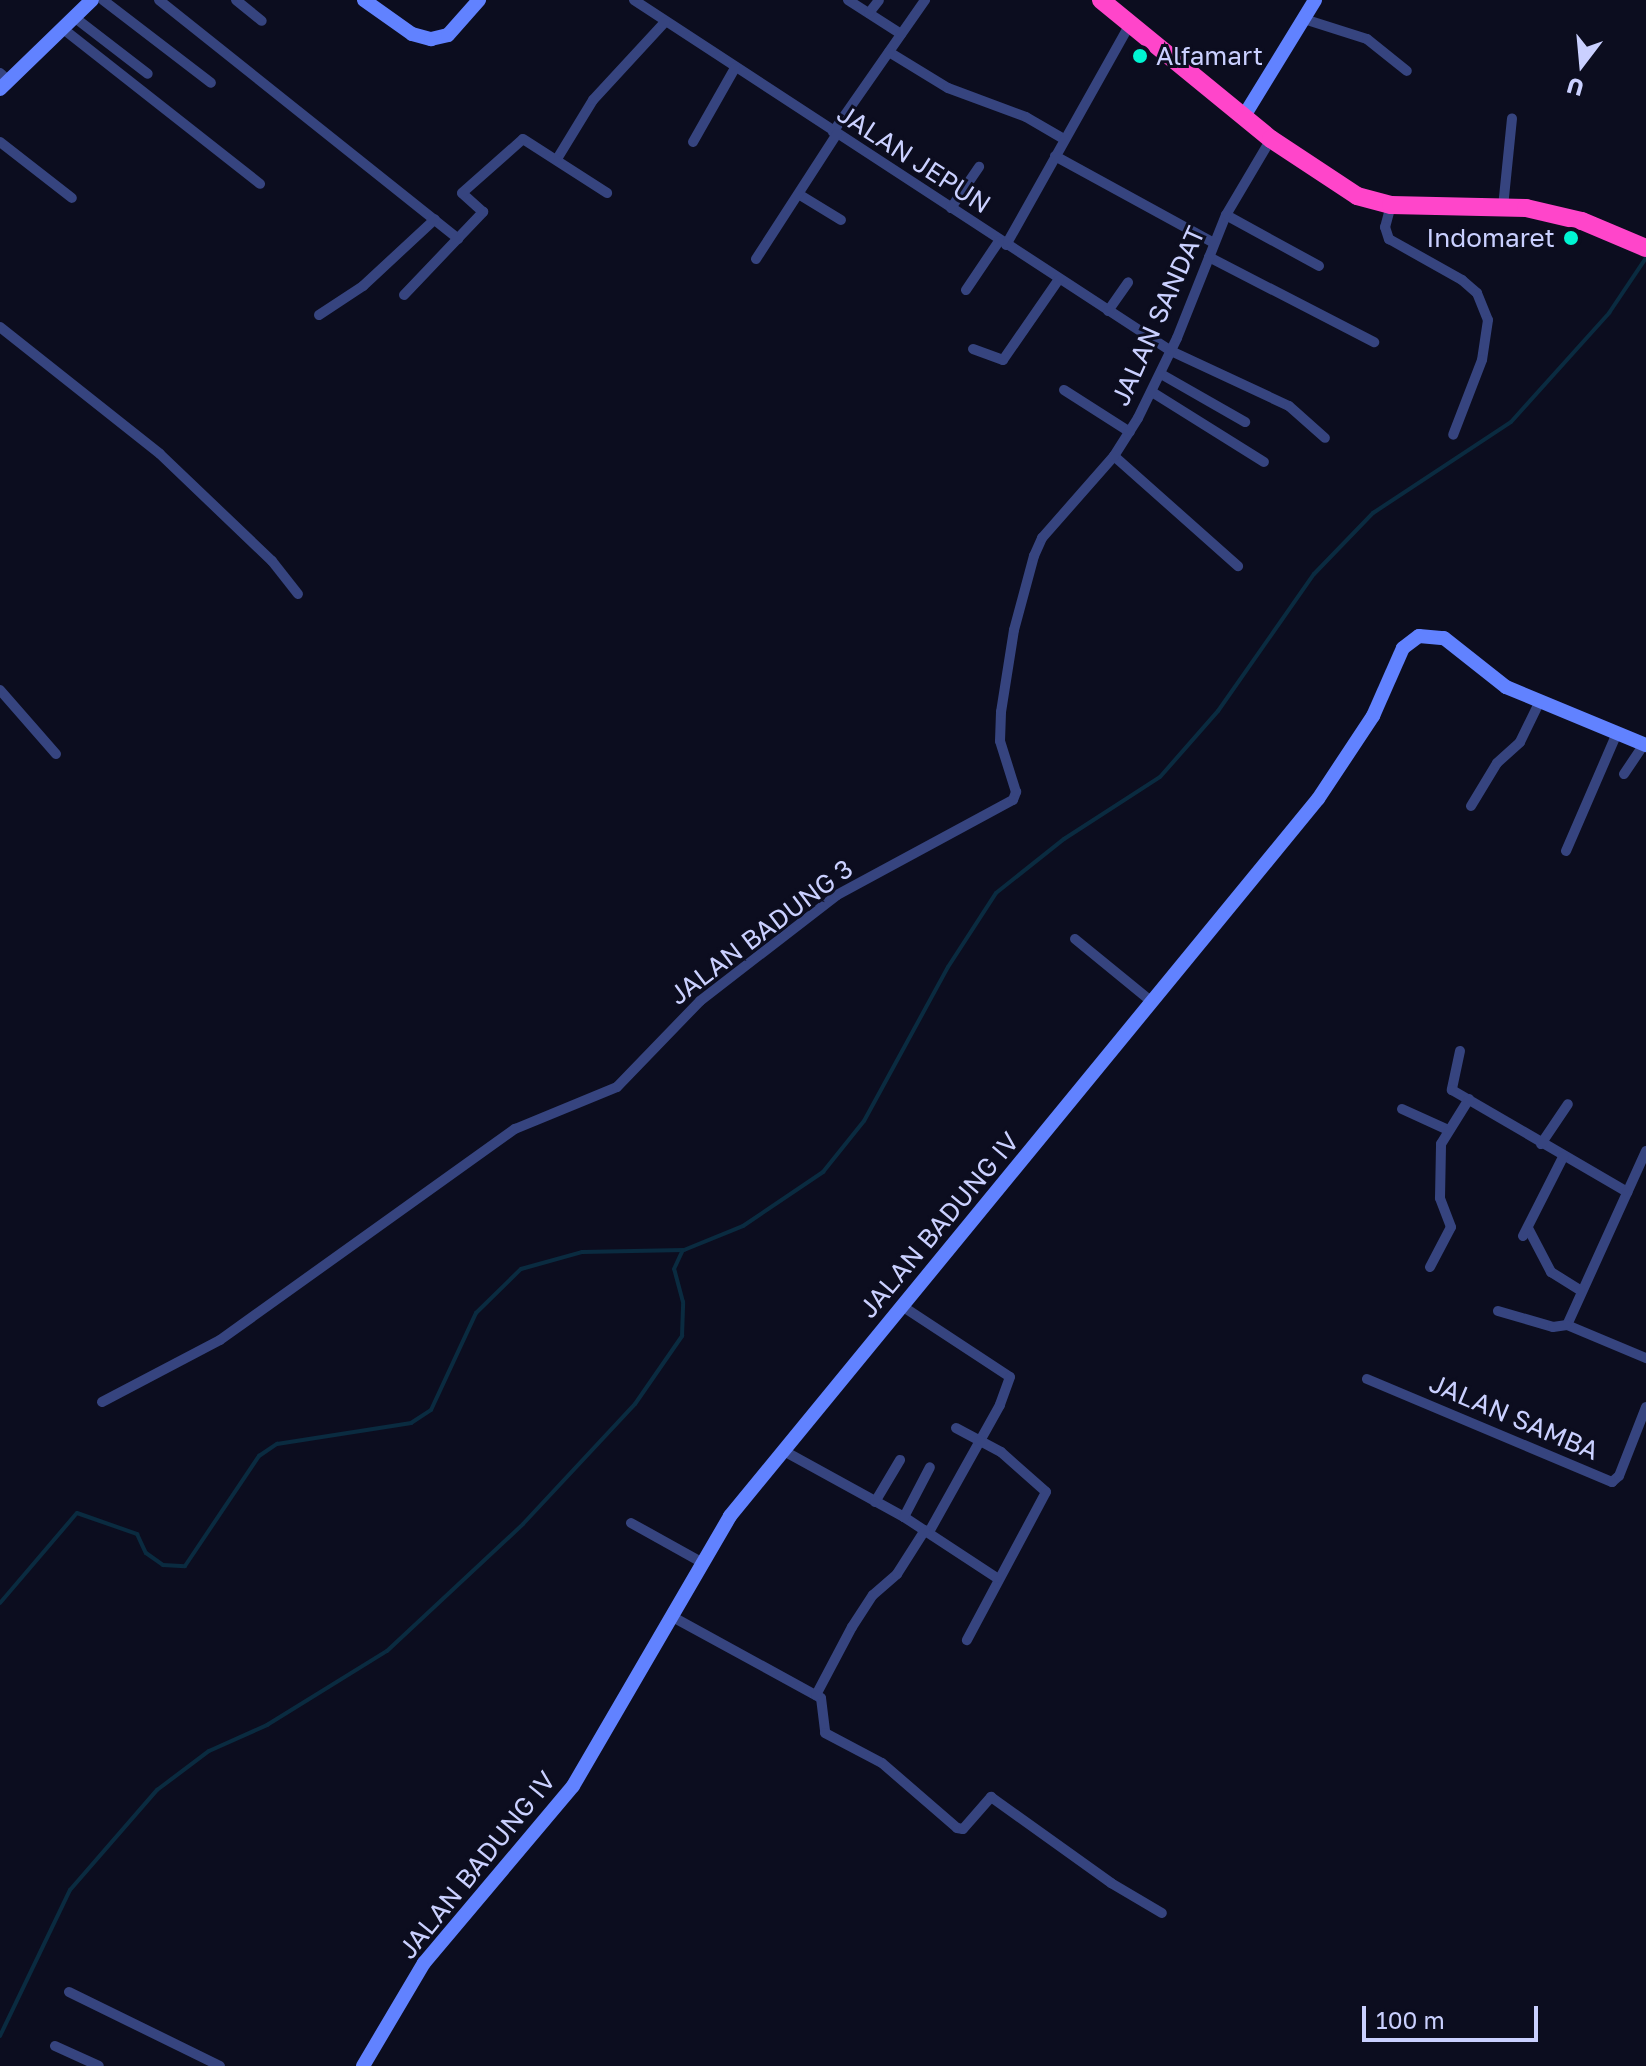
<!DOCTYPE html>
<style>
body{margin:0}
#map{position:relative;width:1646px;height:2066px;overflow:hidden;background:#0c0d1f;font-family:"Golos Text",sans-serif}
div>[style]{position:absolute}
.stream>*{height:4px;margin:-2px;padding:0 2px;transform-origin:2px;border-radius:2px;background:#0a2b40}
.street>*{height:10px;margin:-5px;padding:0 5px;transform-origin:5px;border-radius:5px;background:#36447f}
.secondary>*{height:14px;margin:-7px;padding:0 7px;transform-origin:7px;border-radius:7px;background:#6182ff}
.highway>*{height:18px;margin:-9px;padding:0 9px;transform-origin:9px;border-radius:9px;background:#ff45ca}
.dots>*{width:22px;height:22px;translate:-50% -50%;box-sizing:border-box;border:4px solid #0c0d1f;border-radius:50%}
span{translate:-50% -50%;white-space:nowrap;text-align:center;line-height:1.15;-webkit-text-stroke:6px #0c0d1f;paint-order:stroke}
.poi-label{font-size:26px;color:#cad0ff}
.left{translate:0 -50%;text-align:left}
.right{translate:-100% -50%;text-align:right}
.street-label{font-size:26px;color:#cad0ff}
.north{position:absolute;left:1542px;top:24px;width:80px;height:80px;-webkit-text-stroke:6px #0c0d1f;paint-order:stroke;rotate:196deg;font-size:22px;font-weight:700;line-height:32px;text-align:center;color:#cad0ff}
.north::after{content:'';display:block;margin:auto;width:28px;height:36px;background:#cad0ff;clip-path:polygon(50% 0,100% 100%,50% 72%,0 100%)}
.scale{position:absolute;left:1362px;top:2006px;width:176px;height:36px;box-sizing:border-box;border:4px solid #cad0ff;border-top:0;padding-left:10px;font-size:24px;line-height:28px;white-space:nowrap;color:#cad0ff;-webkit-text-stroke:6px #0c0d1f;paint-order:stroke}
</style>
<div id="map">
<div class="stream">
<div style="left:0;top:1603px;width:118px;rotate:-49.5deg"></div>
<div style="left:77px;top:1513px;width:64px;rotate:19.3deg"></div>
<div style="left:137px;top:1534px;width:21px;rotate:65deg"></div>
<div style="left:146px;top:1553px;width:21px;rotate:35deg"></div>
<div style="left:163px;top:1565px;width:22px;rotate:3deg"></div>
<div style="left:185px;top:1566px;width:133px;rotate:-56.1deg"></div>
<div style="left:259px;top:1456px;width:22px;rotate:-34deg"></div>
<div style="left:277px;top:1444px;width:136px;rotate:-8.9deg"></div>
<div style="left:411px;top:1423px;width:24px;rotate:-33deg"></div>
<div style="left:431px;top:1410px;width:107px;rotate:-65.1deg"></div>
<div style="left:476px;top:1313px;width:63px;rotate:-44.4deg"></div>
<div style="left:521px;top:1269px;width:63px;rotate:-15.6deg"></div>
<div style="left:582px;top:1252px;width:102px;rotate:-1.1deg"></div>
<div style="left:684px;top:1250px;width:64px;rotate:-22.1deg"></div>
<div style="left:743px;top:1226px;width:97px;rotate:-34deg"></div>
<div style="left:823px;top:1172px;width:65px;rotate:-51.2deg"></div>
<div style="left:864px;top:1121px;width:175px;rotate:-61.4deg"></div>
<div style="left:948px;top:967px;width:88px;rotate:-57deg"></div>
<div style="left:996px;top:893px;width:87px;rotate:-38.5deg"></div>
<div style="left:1064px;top:839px;width:114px;rotate:-32.9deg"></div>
<div style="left:1160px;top:777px;width:88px;rotate:-48.7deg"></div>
<div style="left:1218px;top:711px;width:167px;rotate:-55deg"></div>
<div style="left:1314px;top:574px;width:85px;rotate:-46deg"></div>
<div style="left:1373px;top:513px;width:165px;rotate:-33.4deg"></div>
<div style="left:1511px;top:422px;width:147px;rotate:-48deg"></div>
<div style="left:1609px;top:313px;width:66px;rotate:-56.1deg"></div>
<div style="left:0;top:2036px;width:162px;rotate:-64.4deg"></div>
<div style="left:70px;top:1890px;width:133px;rotate:-49deg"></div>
<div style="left:157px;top:1790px;width:65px;rotate:-36.9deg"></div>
<div style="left:209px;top:1751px;width:64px;rotate:-24.1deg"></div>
<div style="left:267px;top:1725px;width:141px;rotate:-31.7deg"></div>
<div style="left:387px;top:1651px;width:186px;rotate:-43deg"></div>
<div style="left:523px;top:1524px;width:164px;rotate:-47deg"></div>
<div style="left:635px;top:1404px;width:83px;rotate:-55.3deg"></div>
<div style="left:682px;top:1336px;width:34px;rotate:-88deg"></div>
<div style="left:683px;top:1302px;width:34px;rotate:-105deg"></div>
<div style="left:674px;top:1269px;width:21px;rotate:-65deg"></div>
</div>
<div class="street">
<div style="left:103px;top:0;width:136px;rotate:37.5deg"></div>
<div style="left:159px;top:0;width:383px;rotate:38.6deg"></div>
<div style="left:236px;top:0;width:33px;rotate:39deg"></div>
<div style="left:634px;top:0;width:642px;rotate:33.17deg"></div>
<div style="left:1171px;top:351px;width:130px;rotate:25deg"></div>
<div style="left:1289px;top:406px;width:48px;rotate:41.6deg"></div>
<div style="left:848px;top:0;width:63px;rotate:32.7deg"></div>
<div style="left:869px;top:13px;width:16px;rotate:-52deg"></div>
<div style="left:74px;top:17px;width:93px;rotate:37.6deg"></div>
<div style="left:1304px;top:19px;width:66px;rotate:17.6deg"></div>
<div style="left:1367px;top:39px;width:51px;rotate:38.7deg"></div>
<div style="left:62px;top:28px;width:252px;rotate:38.2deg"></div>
<div style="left:889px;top:52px;width:69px;rotate:31.4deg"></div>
<div style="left:948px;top:88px;width:83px;rotate:20.4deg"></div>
<div style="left:1026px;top:117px;width:44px;rotate:30.1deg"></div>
<div style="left:0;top:73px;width:12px;rotate:42deg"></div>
<div style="left:833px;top:132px;width:161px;rotate:-55.1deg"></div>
<div style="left:0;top:142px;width:91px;rotate:37.9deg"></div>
<div style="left:693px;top:142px;width:85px;rotate:-60.4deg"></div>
<div style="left:1055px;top:156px;width:181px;rotate:28.7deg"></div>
<div style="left:557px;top:159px;width:69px;rotate:-58.6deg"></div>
<div style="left:593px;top:100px;width:106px;rotate:-47.3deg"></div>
<div style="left:800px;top:195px;width:48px;rotate:31.4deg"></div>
<div style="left:1391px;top:205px;width:23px;rotate:105deg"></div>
<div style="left:1385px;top:227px;width:13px;rotate:72deg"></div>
<div style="left:1389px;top:239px;width:84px;rotate:29.3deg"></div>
<div style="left:1462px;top:280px;width:20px;rotate:41deg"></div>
<div style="left:1477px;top:293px;width:29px;rotate:68deg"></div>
<div style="left:1488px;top:320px;width:40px;rotate:98.5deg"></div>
<div style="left:1482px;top:360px;width:80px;rotate:111.1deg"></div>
<div style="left:1503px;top:207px;width:89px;rotate:-84.2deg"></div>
<div style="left:951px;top:208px;width:50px;rotate:-55.7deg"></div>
<div style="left:1226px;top:215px;width:106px;rotate:28.7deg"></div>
<div style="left:1006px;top:245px;width:253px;rotate:-60.7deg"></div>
<div style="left:1209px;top:257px;width:186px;rotate:27.3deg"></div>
<div style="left:756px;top:259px;width:149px;rotate:-57.1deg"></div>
<div style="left:966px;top:290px;width:59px;rotate:-56deg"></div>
<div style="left:404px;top:295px;width:115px;rotate:-46.4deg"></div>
<div style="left:483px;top:212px;width:28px;rotate:-138deg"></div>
<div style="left:462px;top:193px;width:81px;rotate:-41.5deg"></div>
<div style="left:523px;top:139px;width:100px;rotate:32.7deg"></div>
<div style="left:1108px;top:311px;width:35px;rotate:-55deg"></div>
<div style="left:319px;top:315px;width:53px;rotate:-33.4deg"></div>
<div style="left:363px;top:286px;width:98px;rotate:-42.9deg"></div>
<div style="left:0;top:327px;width:204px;rotate:38.4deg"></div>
<div style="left:160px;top:454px;width:155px;rotate:43.7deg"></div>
<div style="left:272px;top:561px;width:42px;rotate:51.8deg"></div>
<div style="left:973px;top:349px;width:32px;rotate:20deg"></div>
<div style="left:1003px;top:360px;width:98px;rotate:-55.3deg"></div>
<div style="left:1161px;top:374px;width:97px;rotate:29.7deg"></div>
<div style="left:1064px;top:390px;width:78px;rotate:32.5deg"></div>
<div style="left:1152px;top:392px;width:132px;rotate:32deg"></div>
<div style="left:1114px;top:456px;width:166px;rotate:41.6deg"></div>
<div style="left:0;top:690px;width:85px;rotate:48.8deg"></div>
<div style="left:1624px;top:774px;width:36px;rotate:-56deg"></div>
<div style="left:1471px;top:806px;width:50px;rotate:-58.8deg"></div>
<div style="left:1497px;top:763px;width:31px;rotate:-42deg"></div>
<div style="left:1520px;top:742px;width:46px;rotate:-64deg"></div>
<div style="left:1566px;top:851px;width:129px;rotate:-66.6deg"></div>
<div style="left:1075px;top:939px;width:99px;rotate:39.3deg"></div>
<div style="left:1460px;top:1051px;width:40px;rotate:102deg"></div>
<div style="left:1452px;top:1090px;width:203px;rotate:30.2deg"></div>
<div style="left:1402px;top:1109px;width:48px;rotate:24.4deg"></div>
<div style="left:1541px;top:1144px;width:48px;rotate:-56deg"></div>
<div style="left:1646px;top:1151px;width:191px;rotate:114.4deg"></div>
<div style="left:1567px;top:1325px;width:86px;rotate:22.7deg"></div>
<div style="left:1528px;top:1228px;width:50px;rotate:62.4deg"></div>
<div style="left:1551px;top:1272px;width:34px;rotate:32deg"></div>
<div style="left:1523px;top:1236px;width:89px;rotate:-63.1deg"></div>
<div style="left:1430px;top:1267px;width:45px;rotate:-62.3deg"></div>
<div style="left:1451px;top:1227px;width:31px;rotate:-111deg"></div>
<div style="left:1440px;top:1198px;width:54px;rotate:-88.9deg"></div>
<div style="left:1441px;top:1144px;width:53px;rotate:-58.1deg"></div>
<div style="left:902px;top:1306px;width:129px;rotate:33.3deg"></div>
<div style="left:1010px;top:1377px;width:30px;rotate:110deg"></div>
<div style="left:1000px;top:1405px;width:145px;rotate:119.2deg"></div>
<div style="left:1498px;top:1311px;width:57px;rotate:16.2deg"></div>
<div style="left:1553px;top:1327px;width:14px;rotate:-8deg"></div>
<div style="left:1367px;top:1379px;width:266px;rotate:22.8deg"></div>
<div style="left:1612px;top:1482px;width:9px;rotate:-41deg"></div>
<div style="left:1619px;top:1476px;width:74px;rotate:-68.6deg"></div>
<div style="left:102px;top:1402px;width:133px;rotate:-27.7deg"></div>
<div style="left:220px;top:1340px;width:363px;rotate:-35.6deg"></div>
<div style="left:515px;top:1129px;width:110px;rotate:-22.4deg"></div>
<div style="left:617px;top:1087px;width:120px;rotate:-46deg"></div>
<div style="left:700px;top:1001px;width:173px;rotate:-37.7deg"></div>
<div style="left:837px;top:895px;width:200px;rotate:-28.4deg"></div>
<div style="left:1013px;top:800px;width:9px;rotate:-69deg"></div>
<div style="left:1016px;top:792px;width:53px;rotate:-107.4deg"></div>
<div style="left:1000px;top:741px;width:29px;rotate:-88deg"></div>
<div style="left:1001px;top:712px;width:83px;rotate:-81deg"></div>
<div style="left:1014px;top:630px;width:77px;rotate:-74.9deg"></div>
<div style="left:1034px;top:556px;width:20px;rotate:-66deg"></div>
<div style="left:1042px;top:538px;width:109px;rotate:-48.7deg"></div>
<div style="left:1114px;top:456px;width:45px;rotate:-57.7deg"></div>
<div style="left:1138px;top:418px;width:89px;rotate:-64deg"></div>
<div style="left:1177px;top:338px;width:132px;rotate:-68.3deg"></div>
<div style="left:1226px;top:215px;width:88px;rotate:-59.4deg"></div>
<div style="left:956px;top:1428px;width:51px;rotate:28.1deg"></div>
<div style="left:1001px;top:1452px;width:60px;rotate:41.6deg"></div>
<div style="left:1046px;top:1492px;width:168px;rotate:118.1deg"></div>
<div style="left:784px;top:1451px;width:137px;rotate:28.8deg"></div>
<div style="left:904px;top:1517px;width:111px;rotate:33.3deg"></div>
<div style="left:875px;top:1502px;width:49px;rotate:-59.2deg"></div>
<div style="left:904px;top:1517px;width:56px;rotate:-62.5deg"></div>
<div style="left:631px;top:1523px;width:80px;rotate:29.1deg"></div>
<div style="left:671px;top:1616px;width:171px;rotate:28.7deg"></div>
<div style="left:821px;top:1698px;width:35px;rotate:83deg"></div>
<div style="left:825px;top:1733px;width:64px;rotate:27.8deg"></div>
<div style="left:882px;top:1763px;width:99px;rotate:40.9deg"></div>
<div style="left:957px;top:1828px;width:6px;rotate:9deg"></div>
<div style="left:963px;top:1829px;width:43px;rotate:-48.8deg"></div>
<div style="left:991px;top:1797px;width:148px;rotate:35.6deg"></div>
<div style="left:1111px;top:1883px;width:59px;rotate:30.5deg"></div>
<div style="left:816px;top:1695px;width:77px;rotate:-62.1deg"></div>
<div style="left:852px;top:1627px;width:38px;rotate:-57deg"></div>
<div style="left:873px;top:1595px;width:32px;rotate:-41deg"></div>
<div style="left:897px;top:1574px;width:52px;rotate:-57.5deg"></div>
<div style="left:69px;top:1992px;width:168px;rotate:26.1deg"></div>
<div style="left:55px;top:2046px;width:48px;rotate:24.4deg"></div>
</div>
<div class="secondary">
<div style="left:364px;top:0;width:59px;rotate:35.3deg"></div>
<div style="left:412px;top:34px;width:20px;rotate:15deg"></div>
<div style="left:431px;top:39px;width:17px;rotate:-13deg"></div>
<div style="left:448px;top:35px;width:47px;rotate:-48.5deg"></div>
<div style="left:0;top:89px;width:128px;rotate:-44.1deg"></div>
<div style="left:1244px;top:116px;width:136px;rotate:-58.5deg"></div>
<div style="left:363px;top:2066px;width:120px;rotate:-59.4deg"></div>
<div style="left:424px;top:1963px;width:231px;rotate:-49.9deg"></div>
<div style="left:573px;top:1786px;width:312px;rotate:-59.8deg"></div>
<div style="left:730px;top:1516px;width:927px;rotate:-50.65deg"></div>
<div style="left:1318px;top:799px;width:100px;rotate:-56.5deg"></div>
<div style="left:1373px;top:716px;width:74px;rotate:-66.2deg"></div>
<div style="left:1403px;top:648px;width:20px;rotate:-37deg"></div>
<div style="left:1419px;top:636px;width:25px;rotate:5deg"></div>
<div style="left:1444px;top:638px;width:79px;rotate:38.3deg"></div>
<div style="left:1506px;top:687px;width:152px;rotate:22.5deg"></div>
</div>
<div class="highway">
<div style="left:1101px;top:0;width:220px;rotate:39.3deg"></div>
<div style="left:1271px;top:139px;width:103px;rotate:33.5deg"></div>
<div style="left:1357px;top:196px;width:35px;rotate:15deg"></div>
<div style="left:1391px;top:205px;width:135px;rotate:1.3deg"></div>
<div style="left:1526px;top:208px;width:57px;rotate:13.1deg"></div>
<div style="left:1582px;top:221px;width:69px;rotate:22.9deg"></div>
</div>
<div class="dots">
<div style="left:1140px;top:56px;background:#00f5d3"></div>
<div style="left:1571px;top:238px;background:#00f5d3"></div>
</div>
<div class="poi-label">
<span class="left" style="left:1156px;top:56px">Alfamart</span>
<span class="right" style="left:1555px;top:238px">Indomaret</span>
</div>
<div class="street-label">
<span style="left:914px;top:159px;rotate:33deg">JALAN JEPUN</span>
<span style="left:1158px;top:316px;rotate:-66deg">JALAN SANDAT</span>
<span style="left:761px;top:932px;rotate:-37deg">JALAN BADUNG 3</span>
<span style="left:939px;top:1225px;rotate:-50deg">JALAN BADUNG IV</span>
<span style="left:1514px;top:1417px;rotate:23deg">JALAN SAMBA</span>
<span style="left:477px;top:1865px;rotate:-51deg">JALAN BADUNG IV</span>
</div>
<div class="north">U</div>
<div class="scale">100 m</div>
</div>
